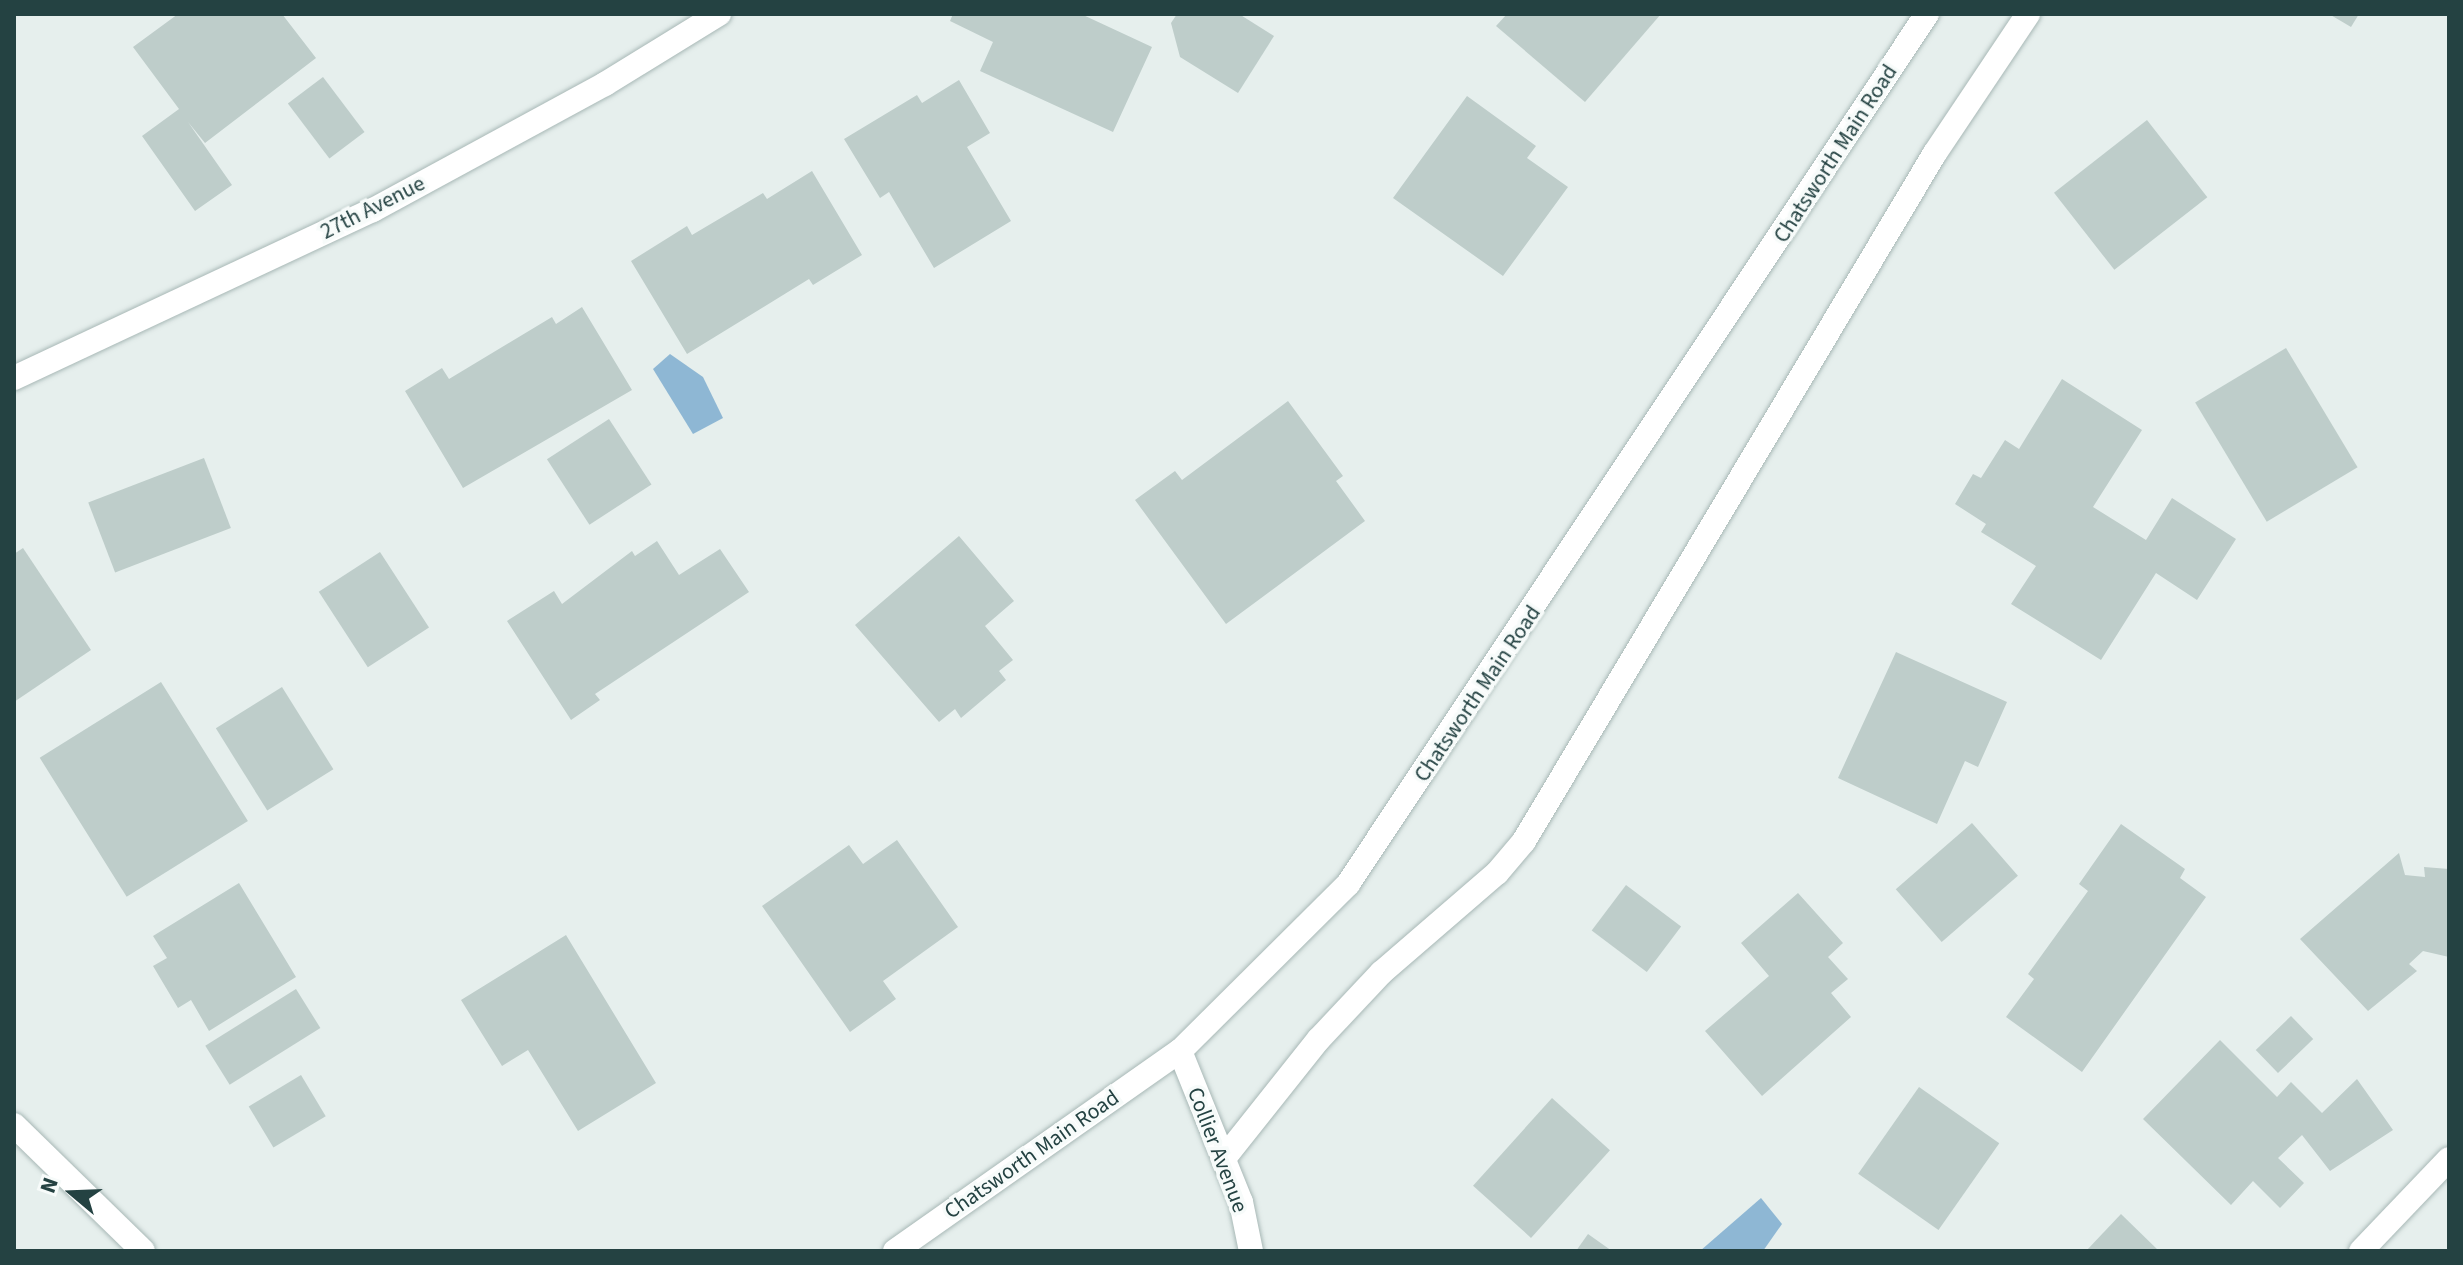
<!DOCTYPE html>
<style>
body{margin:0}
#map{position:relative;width:2463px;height:1265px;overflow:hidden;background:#e6efed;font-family:"Source Sans 3",sans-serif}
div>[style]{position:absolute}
.water>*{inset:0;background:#8eb7d4}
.building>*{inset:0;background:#becdca;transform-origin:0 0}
.roads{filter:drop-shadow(0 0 2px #a8b8b6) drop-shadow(0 0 2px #a8b8b6)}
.lane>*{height:24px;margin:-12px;padding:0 12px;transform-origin:12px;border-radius:12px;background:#fff}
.street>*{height:24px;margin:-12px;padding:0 12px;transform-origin:12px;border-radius:12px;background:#fff}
.secondary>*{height:24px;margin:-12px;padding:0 12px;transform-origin:12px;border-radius:12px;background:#fff}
span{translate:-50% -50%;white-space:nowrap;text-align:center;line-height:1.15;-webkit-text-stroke:7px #f7fbfa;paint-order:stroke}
.street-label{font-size:22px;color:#244242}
.frame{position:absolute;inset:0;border:16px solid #244242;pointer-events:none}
.north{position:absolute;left:32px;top:1153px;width:80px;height:80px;-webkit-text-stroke:6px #f7fbfa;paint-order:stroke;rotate:289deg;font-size:22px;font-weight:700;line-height:32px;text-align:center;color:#244242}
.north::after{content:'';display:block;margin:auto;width:28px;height:36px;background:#244242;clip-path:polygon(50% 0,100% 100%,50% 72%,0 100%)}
</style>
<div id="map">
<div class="water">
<div style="clip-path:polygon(670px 354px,703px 377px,723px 418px,693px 434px,653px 369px)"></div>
<div style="clip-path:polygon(1761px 1198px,1782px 1224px,1763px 1251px,1700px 1251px)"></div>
</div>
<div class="building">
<div style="clip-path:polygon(178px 14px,282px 14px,316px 58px,205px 143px,188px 122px,232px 185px,195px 211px,142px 136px,179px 109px,133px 47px)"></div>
<div style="clip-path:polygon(953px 14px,1081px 14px,1152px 47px,1113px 132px,980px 71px,993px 42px,950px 21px)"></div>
<div style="clip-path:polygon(1177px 14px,1239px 14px,1274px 36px,1238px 93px,1180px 57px,1171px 23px)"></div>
<div style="clip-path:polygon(1507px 14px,1661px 14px,1585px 102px,1496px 26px)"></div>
<div style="clip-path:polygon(2329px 14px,2359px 14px,2351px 27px)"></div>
<div style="left:323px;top:77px;width:69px;height:44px;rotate:53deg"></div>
<div style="clip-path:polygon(959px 80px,990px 133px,967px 147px,1011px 221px,934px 268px,889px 192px,880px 198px,844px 139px,917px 95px,922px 103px)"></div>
<div style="clip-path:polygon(1467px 96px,1536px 146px,1527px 158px,1568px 187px,1503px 276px,1393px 198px)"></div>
<div style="left:2147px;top:120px;width:98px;height:118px;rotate:52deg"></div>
<div style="clip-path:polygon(812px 171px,862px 255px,813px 285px,809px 279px,687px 354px,631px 261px,687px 226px,692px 235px,763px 193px,767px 199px)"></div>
<div style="clip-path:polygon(582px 307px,632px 390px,463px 488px,405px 391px,442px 368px,449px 379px,552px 317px,556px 324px)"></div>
<div style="left:2286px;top:348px;width:139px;height:106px;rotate:59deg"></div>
<div style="clip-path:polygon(2062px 379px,2142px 430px,2093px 507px,2146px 540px,2172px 498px,2236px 539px,2197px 600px,2156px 573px,2101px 660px,2011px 604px,2036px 566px,1981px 532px,1986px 524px,1955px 504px,1973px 474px,1981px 478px,2005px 440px,2019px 449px)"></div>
<div style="clip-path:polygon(1288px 401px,1343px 476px,1336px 481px,1365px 521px,1226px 624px,1135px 500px,1175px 471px,1182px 480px)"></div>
<div style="left:609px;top:419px;width:78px;height:74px;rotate:57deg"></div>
<div style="left:204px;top:458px;width:75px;height:124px;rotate:69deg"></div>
<div style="clip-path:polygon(959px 536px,1014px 601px,985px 626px,1013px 660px,999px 671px,1006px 680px,961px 718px,955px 709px,939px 722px,855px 625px)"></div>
<div style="clip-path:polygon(657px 541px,679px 575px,720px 549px,749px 592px,595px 694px,600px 700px,571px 720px,507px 621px,554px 591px,562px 604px,632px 551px,635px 556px)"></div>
<div style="clip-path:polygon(23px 548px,91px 650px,14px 702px,14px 554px)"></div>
<div style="left:380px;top:552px;width:90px;height:73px;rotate:57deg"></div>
<div style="clip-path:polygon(1896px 652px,2007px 702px,1978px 767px,1965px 761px,1937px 824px,1838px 778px)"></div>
<div style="left:161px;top:682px;width:164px;height:143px;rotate:58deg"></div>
<div style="left:282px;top:687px;width:97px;height:78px;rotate:58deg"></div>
<div style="left:1972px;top:823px;width:70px;height:101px;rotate:49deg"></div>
<div style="clip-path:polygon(2121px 824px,2185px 869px,2180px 878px,2206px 897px,2082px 1072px,2006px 1017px,2034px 979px,2028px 974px,2088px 891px,2079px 884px)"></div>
<div style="clip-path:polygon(897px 840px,958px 927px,883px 981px,896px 999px,850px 1032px,762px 906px,849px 845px,863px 864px)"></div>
<div style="clip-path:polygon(2399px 853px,2405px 875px,2425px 877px,2424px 867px,2449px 869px,2449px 957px,2423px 951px,2409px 964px,2417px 971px,2368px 1011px,2300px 939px)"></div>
<div style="clip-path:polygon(239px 883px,296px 977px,209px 1031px,191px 1000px,178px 1008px,153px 966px,167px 958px,153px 936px)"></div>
<div style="left:1626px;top:885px;width:69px;height:57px;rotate:37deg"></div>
<div style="clip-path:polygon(1798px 893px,1843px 943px,1828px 957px,1848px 979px,1831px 993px,1851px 1017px,1762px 1096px,1705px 1031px,1769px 976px,1741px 943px)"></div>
<div style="clip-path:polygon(566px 935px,656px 1083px,578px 1131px,528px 1050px,502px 1066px,461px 1000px)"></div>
<div style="left:296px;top:989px;width:46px;height:107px;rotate:58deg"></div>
<div style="left:2291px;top:1016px;width:32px;height:49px;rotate:46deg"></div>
<div style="clip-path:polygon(2220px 1040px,2277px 1097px,2291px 1082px,2322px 1113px,2357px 1079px,2393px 1130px,2330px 1171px,2302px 1135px,2278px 1158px,2304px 1183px,2280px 1208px,2253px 1181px,2231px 1205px,2143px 1119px)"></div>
<div style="left:301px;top:1075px;width:48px;height:61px;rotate:59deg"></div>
<div style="left:1919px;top:1087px;width:98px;height:106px;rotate:35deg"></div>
<div style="left:1552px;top:1098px;width:78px;height:118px;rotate:42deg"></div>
<div style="clip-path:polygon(2121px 1214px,2159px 1251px,2086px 1251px)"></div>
<div style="clip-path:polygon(1588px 1234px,1612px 1251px,1576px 1251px)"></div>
</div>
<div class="roads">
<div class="lane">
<div style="left:1225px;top:1157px;width:151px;rotate:-51.5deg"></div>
<div style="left:1319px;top:1039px;width:91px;rotate:-46.8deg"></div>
<div style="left:1381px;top:973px;width:153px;rotate:-40.8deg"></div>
<div style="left:1497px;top:873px;width:42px;rotate:-49.8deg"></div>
<div style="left:1524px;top:841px;width:801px;rotate:-59.15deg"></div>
<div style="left:1935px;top:153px;width:167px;rotate:-56.2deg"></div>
</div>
<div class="street">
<div style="left:14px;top:378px;width:396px;rotate:-25.1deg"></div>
<div style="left:373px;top:210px;width:264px;rotate:-28.5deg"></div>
<div style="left:605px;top:84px;width:134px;rotate:-31.6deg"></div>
<div style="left:1180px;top:1051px;width:163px;rotate:68deg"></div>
<div style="left:1241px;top:1202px;width:50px;rotate:78.5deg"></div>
<div style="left:2361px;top:1251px;width:127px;rotate:-46.3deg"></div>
</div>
<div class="secondary">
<div style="left:14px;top:1125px;width:180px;rotate:44.3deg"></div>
<div style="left:895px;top:1251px;width:348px;rotate:-35.1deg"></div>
<div style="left:1180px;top:1051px;width:237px;rotate:-44.8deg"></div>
<div style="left:1348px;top:884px;width:1045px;rotate:-56.36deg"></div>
</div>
</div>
<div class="street-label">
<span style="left:1836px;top:154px;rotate:-57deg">Chatsworth Main Road</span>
<span style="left:373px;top:208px;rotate:-27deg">27th Avenue</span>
<span style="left:1478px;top:694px;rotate:-56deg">Chatsworth Main Road</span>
<span style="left:1217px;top:1150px;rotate:69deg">Collier Avenue</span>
<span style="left:1032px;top:1155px;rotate:-35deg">Chatsworth Main Road</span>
</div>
<div class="frame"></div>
<div class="north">N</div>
</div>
